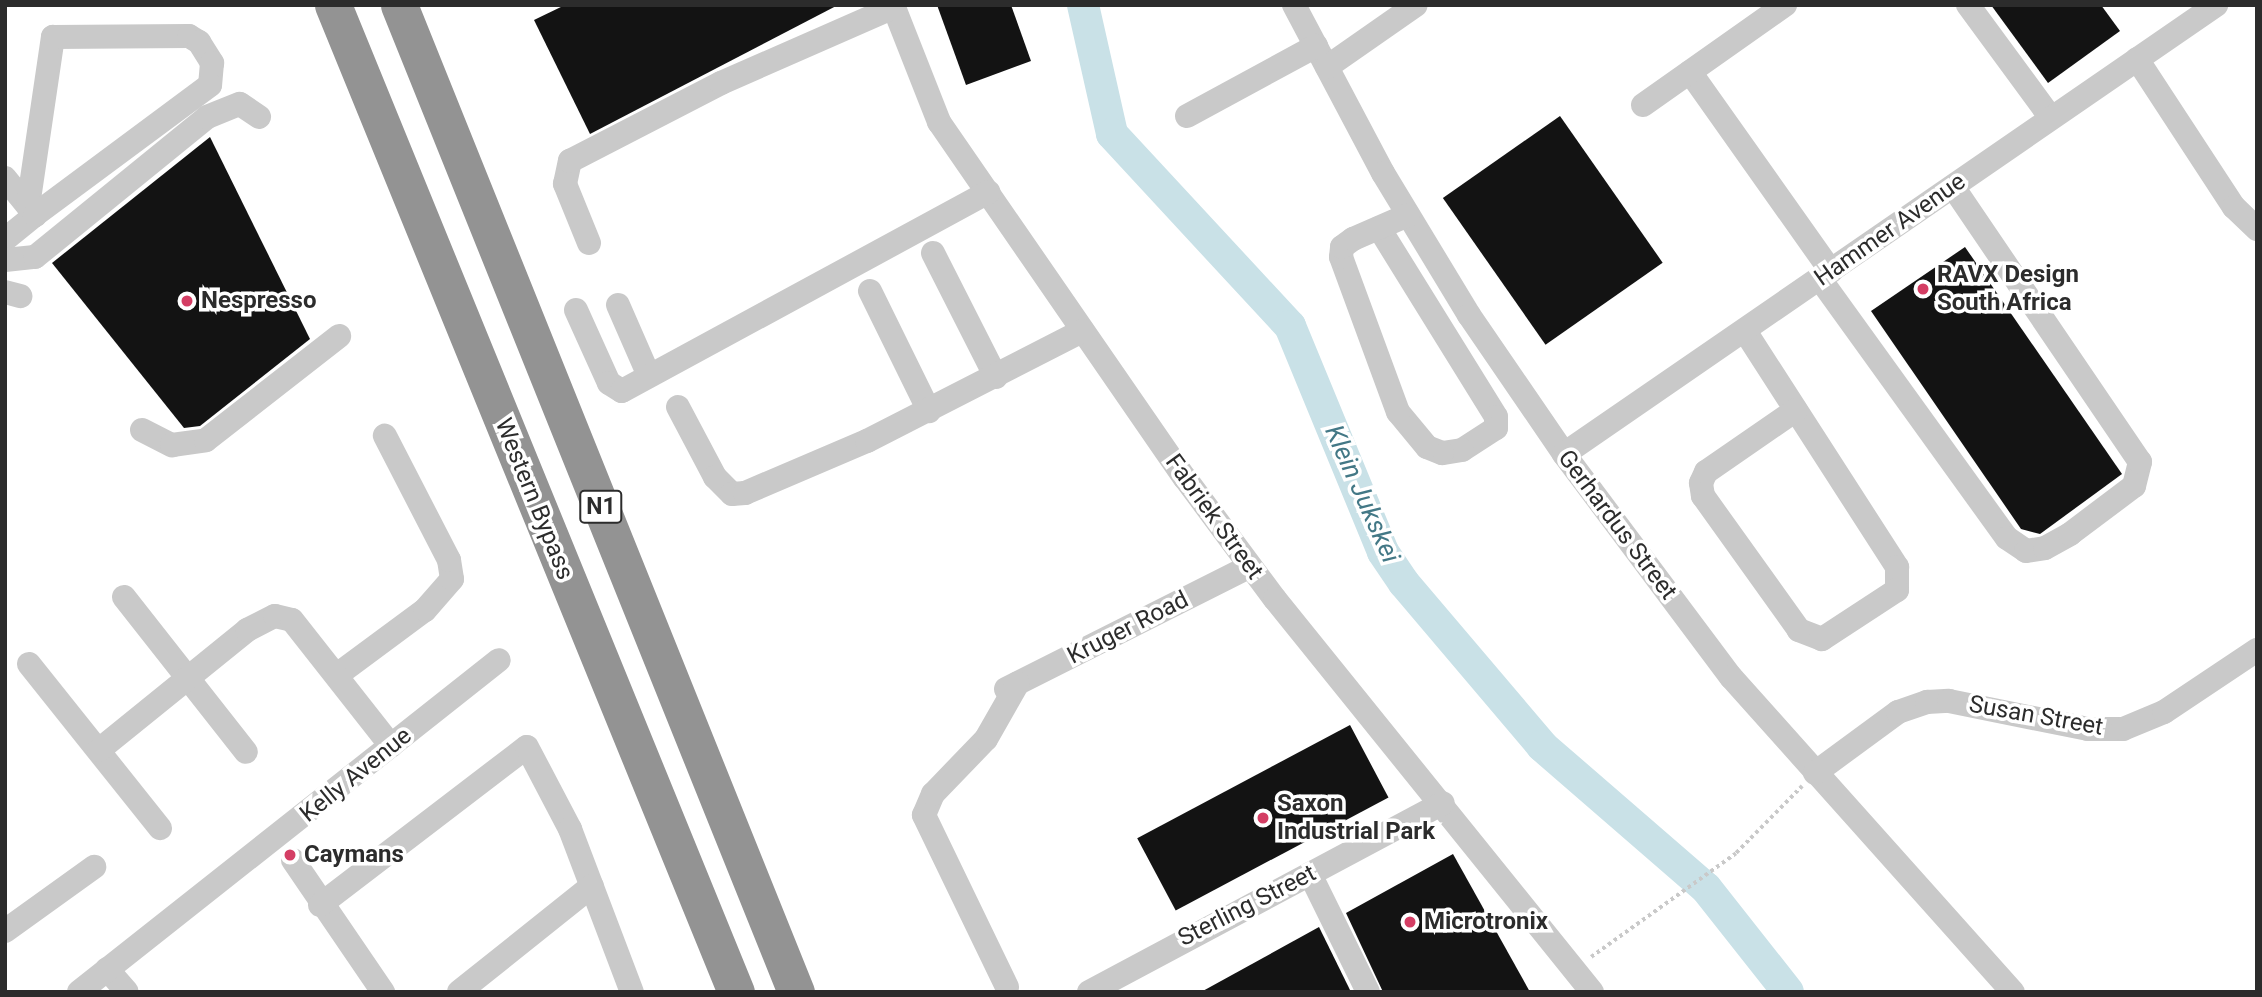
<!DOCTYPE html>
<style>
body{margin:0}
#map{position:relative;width:2262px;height:997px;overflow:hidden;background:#fff;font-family:Roboto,sans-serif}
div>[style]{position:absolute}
.river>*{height:32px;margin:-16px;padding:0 16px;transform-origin:16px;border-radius:16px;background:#c9e1e7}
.building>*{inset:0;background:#131313;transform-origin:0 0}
.path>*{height:3.5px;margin-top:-1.75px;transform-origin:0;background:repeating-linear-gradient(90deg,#c9c9c9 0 3.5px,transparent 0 7px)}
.minor>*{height:24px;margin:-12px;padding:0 12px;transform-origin:12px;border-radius:12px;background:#c9c9c9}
.highway>*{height:37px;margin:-18.5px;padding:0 18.5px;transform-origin:18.5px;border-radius:18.5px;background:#939393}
.dots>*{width:19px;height:19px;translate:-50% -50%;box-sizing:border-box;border:4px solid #fff;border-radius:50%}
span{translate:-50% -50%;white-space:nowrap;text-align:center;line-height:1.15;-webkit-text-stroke:7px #fff;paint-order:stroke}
.shield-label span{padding:2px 5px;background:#fff;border:2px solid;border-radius:5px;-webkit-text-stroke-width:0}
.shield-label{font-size:23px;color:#2c2c2c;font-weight:700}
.street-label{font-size:24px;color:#2c2c2c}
.poi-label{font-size:24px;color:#2c2c2c;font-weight:700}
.left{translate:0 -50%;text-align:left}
.water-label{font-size:26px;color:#437886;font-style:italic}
.frame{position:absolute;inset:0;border:7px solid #2c2c2c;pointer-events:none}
</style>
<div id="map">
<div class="river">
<div style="left:1083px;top:5px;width:132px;rotate:77.3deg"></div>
<div style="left:1112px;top:134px;width:262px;rotate:47.2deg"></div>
<div style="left:1290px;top:326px;width:244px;rotate:67.6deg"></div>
<div style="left:1383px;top:552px;width:37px;rotate:56deg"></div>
<div style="left:1404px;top:583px;width:214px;rotate:49.7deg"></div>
<div style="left:1542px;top:746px;width:217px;rotate:40.9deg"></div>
<div style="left:1706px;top:888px;width:132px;rotate:51.7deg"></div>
</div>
<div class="building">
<div style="clip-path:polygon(565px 5px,838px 5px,590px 134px,534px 20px)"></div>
<div style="clip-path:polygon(937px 5px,1011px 5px,1031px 61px,966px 85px)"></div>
<div style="clip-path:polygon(1991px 5px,2101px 5px,2120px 31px,2048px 83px)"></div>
<div style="left:1560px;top:116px;width:179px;height:143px;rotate:55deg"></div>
<div style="clip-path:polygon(210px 137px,310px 339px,200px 426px,184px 428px,52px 263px)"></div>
<div style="clip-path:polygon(1965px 247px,2122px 474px,2040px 534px,2021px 529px,1871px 311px)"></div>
<div style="left:1350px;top:725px;width:82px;height:241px;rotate:62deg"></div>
<div style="clip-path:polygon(1453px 854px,1530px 992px,1383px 992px,1346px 913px)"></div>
<div style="clip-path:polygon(1319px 927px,1351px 992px,1201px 992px)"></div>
</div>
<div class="path">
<div style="left:1591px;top:957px;width:178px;rotate:-35.6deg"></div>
<div style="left:1736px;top:853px;width:94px;rotate:-45.4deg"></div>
</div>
<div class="minor">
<div style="left:893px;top:5px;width:126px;rotate:68.5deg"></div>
<div style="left:939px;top:122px;width:433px;rotate:55.4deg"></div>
<div style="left:1185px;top:478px;width:151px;rotate:53.4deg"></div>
<div style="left:1275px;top:599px;width:505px;rotate:51.11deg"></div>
<div style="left:1294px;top:5px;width:190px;rotate:62.1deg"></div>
<div style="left:1383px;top:173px;width:166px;rotate:58.8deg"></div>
<div style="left:1469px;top:315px;width:168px;rotate:55.6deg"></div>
<div style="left:1564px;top:454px;width:279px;rotate:53.2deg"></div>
<div style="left:1731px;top:677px;width:423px;rotate:48.2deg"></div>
<div style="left:1968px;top:5px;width:140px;rotate:53.7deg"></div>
<div style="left:2137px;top:59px;width:177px;rotate:56.8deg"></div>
<div style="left:2234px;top:207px;width:32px;rotate:44deg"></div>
<div style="left:1327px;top:67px;width:108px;rotate:-34.9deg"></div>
<div style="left:1690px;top:72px;width:244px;rotate:54.7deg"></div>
<div style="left:1643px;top:105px;width:174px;rotate:-35.2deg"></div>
<div style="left:1187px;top:116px;width:147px;rotate:-28.5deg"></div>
<div style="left:5px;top:178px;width:48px;rotate:51deg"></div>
<div style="left:35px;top:215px;width:38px;rotate:141deg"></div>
<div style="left:28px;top:206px;width:171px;rotate:-81.6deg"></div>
<div style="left:53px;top:37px;width:136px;rotate:-0.4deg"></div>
<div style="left:189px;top:36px;width:12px;rotate:31deg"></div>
<div style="left:199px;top:42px;width:25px;rotate:58deg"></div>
<div style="left:212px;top:63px;width:22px;rotate:95deg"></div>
<div style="left:210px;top:85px;width:218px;rotate:143.4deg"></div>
<div style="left:1379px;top:228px;width:222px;rotate:58.2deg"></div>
<div style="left:1496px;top:417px;width:11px;rotate:90deg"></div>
<div style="left:1496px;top:428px;width:40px;rotate:147.1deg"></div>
<div style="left:1462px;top:450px;width:20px;rotate:171deg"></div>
<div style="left:1442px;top:453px;width:16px;rotate:-158deg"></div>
<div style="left:1427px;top:447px;width:45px;rotate:-129.6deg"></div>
<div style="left:1398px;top:412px;width:165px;rotate:-110.2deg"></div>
<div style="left:1341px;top:257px;width:10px;rotate:-84deg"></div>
<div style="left:1342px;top:247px;width:14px;rotate:-36deg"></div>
<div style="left:1353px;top:239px;width:60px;rotate:-23.6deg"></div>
<div style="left:589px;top:243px;width:64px;rotate:-112.1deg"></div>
<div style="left:565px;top:184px;width:24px;rotate:-78deg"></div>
<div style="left:570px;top:161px;width:170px;rotate:-27.3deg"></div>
<div style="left:721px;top:83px;width:189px;rotate:-23.7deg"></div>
<div style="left:933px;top:253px;width:139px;rotate:63.1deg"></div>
<div style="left:5px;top:260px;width:30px;rotate:-6deg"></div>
<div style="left:35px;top:257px;width:222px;rotate:-39.1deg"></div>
<div style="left:207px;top:117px;width:35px;rotate:-22deg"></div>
<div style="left:240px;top:104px;width:23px;rotate:34deg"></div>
<div style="left:1820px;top:279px;width:319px;rotate:54.2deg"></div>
<div style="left:2007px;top:538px;width:23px;rotate:34deg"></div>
<div style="left:2026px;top:551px;width:19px;rotate:-9deg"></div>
<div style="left:2045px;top:548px;width:29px;rotate:-29deg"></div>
<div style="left:2070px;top:534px;width:80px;rotate:-36.9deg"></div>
<div style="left:2134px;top:486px;width:25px;rotate:-76deg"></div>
<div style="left:2140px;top:462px;width:333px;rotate:-124.2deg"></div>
<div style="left:870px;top:291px;width:134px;rotate:63.8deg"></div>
<div style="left:5px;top:292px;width:16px;rotate:15deg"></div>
<div style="left:618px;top:305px;width:77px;rotate:66.4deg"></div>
<div style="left:576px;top:310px;width:80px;rotate:65.7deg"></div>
<div style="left:609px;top:383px;width:15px;rotate:32deg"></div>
<div style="left:622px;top:391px;width:417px;rotate:-28.5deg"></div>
<div style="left:1745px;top:331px;width:281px;rotate:57.2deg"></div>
<div style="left:1897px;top:567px;width:23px;rotate:90deg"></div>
<div style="left:1897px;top:590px;width:90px;rotate:146.8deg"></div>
<div style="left:1822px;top:639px;width:25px;rotate:-159deg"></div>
<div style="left:1799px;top:630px;width:165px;rotate:-125.6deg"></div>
<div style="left:1703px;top:496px;width:13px;rotate:-99deg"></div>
<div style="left:1701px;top:483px;width:12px;rotate:-66deg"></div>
<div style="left:1706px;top:472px;width:109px;rotate:-34.6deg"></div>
<div style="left:678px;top:407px;width:79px;rotate:62.1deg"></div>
<div style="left:715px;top:477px;width:24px;rotate:45deg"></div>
<div style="left:732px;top:494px;width:13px;rotate:-4deg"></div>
<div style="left:745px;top:493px;width:133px;rotate:-23.1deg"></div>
<div style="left:867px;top:441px;width:242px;rotate:-27.1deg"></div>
<div style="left:142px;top:430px;width:34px;rotate:27deg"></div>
<div style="left:172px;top:445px;width:34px;rotate:-8deg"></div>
<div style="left:206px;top:440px;width:169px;rotate:-38deg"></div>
<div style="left:1564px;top:454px;width:792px;rotate:-34.55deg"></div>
<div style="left:124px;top:597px;width:197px;rotate:51.8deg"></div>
<div style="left:29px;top:664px;width:210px;rotate:51.4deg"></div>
<div style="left:337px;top:675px;width:109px;rotate:-36.5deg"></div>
<div style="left:425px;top:610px;width:41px;rotate:-48.9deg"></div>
<div style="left:452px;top:579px;width:19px;rotate:-99deg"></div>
<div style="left:449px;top:560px;width:140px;rotate:-117.3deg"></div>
<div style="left:1006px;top:689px;width:272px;rotate:-26.7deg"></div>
<div style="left:99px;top:750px;width:191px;rotate:-39deg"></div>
<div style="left:247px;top:630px;width:31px;rotate:-27deg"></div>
<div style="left:275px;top:616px;width:17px;rotate:13deg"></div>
<div style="left:292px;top:620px;width:160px;rotate:51.8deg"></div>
<div style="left:1815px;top:773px;width:103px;rotate:-36.3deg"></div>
<div style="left:1898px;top:712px;width:31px;rotate:-19deg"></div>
<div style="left:1927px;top:702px;width:22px;rotate:-3deg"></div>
<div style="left:1949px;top:701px;width:142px;rotate:11.4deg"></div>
<div style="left:2088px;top:729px;width:35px"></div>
<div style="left:2123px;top:729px;width:44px;rotate:-22.5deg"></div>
<div style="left:2164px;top:712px;width:112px;rotate:-33.7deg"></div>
<div style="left:293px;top:860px;width:160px;rotate:55.7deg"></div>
<div style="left:1310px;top:874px;width:131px;rotate:63.8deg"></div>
<div style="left:320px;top:905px;width:260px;rotate:-37.4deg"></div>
<div style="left:527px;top:747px;width:93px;rotate:62.3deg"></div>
<div style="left:570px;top:829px;width:174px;rotate:69.2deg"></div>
<div style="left:5px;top:931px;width:110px;rotate:-35.7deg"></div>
<div style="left:107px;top:969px;width:30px;rotate:49deg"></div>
<div style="left:1007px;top:987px;width:191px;rotate:-115.8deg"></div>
<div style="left:924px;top:815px;width:23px;rotate:-67deg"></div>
<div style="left:933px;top:794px;width:76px;rotate:-46.1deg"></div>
<div style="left:986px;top:739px;width:64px;rotate:-60.3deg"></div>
<div style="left:79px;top:992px;width:535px;rotate:-38.33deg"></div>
<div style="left:459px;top:992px;width:170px;rotate:-38.6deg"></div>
<div style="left:1089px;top:992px;width:401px;rotate:-28.1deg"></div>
</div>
<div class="highway">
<div style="left:333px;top:5px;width:1066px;rotate:67.79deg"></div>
<div style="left:399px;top:5px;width:1064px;rotate:68.09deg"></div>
</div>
<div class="dots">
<div style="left:1923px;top:289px;background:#d43e64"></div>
<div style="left:187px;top:301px;background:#d43e64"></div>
<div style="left:1263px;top:818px;background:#d43e64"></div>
<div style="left:290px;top:855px;background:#d43e64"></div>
<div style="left:1410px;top:922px;background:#d43e64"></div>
</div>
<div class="shield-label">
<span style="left:601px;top:507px">N1</span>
</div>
<div class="street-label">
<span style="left:1890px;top:230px;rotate:-35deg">Hammer Avenue</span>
<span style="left:534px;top:499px;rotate:68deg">Western Bypass</span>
<span style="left:1214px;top:517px;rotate:54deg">Fabriek Street</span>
<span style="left:1617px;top:525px;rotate:53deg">Gerhardus Street</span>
<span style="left:1128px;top:628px;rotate:-27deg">Kruger Road</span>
<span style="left:2036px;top:716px;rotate:10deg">Susan Street</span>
<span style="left:356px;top:775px;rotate:-39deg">Kelly Avenue</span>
<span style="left:1247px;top:906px;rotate:-27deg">Sterling Street</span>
</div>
<div class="poi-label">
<span class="left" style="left:1937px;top:289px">RAVX Design<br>South Africa</span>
<span class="left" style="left:201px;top:301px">Nespresso</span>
<span class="left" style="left:1277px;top:818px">Saxon<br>Industrial Park</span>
<span class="left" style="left:304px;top:855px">Caymans</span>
<span class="left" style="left:1424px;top:922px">Microtronix</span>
</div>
<div class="water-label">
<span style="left:1362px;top:494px;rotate:66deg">Klein Jukskei</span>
</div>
<div class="frame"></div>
</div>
